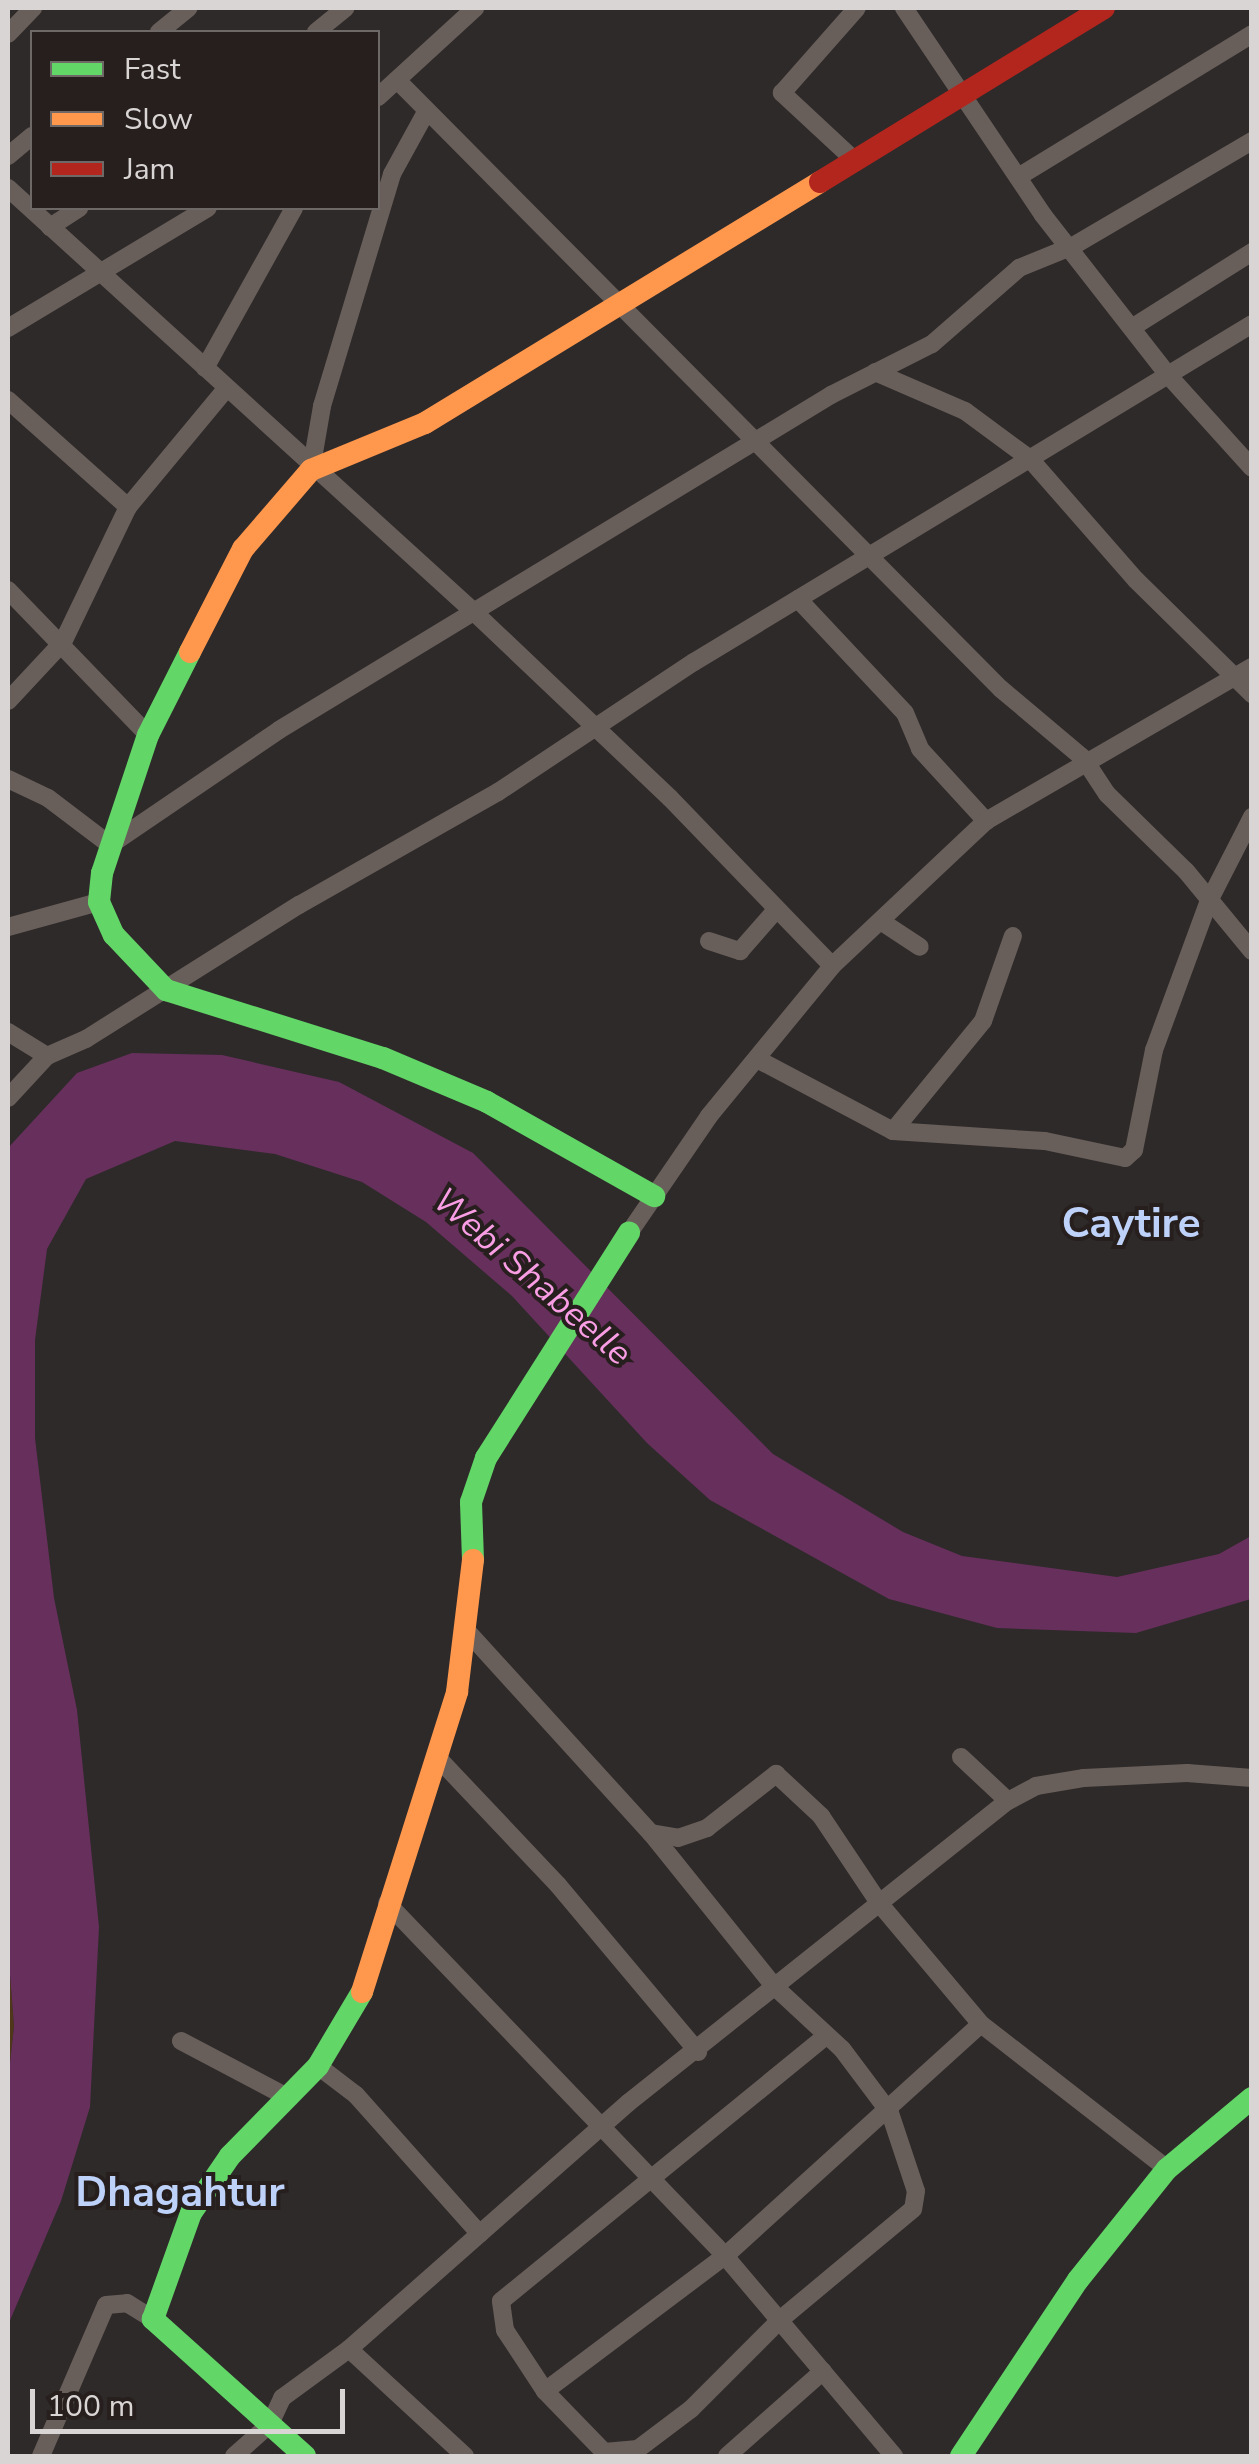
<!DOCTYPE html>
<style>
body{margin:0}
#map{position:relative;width:1259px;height:2464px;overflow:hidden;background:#2e2a2a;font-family:"Nunito Sans",sans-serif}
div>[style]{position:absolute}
.green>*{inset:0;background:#4f3719}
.water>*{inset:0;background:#672f5c}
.street>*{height:18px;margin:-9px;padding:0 9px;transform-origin:9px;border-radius:9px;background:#695f5a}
.fast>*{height:22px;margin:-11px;padding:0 11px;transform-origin:11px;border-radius:11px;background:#63d668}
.slow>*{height:22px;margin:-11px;padding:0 11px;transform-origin:11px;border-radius:11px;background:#ff974d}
.jam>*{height:22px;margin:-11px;padding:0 11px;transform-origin:11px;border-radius:11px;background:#b3261e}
span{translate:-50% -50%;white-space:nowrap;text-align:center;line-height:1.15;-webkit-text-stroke:8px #261f1e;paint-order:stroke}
.water-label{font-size:35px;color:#f99de4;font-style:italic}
.district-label{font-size:42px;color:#bdd1f9;font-weight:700}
.frame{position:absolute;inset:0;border:10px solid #dad5d5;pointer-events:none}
.legend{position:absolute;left:30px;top:30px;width:350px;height:180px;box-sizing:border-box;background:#261f1e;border:2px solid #6e6867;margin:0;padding:12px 18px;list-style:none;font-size:30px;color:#dad5d5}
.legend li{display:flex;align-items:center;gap:20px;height:50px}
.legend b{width:50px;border:2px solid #6e6867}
.scale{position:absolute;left:30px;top:2389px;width:315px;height:45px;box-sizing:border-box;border:5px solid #dad5d5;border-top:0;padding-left:12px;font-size:30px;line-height:35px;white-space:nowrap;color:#dad5d5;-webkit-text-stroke:8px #261f1e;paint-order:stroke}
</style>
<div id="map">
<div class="green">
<div style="clip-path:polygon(8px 1948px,14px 2026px,8px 2082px)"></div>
</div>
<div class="water">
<div style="clip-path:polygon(132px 1053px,222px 1055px,339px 1082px,473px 1153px,773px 1454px,903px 1532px,962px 1556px,1117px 1577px,1219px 1554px,1251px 1536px,1251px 1599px,1136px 1633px,997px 1628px,889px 1599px,710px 1500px,647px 1443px,512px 1296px,426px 1222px,362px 1182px,275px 1154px,175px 1141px,86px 1179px,47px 1249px,35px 1340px,35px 1438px,54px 1598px,77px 1710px,99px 1927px,90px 2107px,61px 2201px,8px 2325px,8px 2082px,14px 2026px,8px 1948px,8px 1148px,77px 1073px)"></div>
</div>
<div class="street">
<div style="left:904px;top:8px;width:249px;rotate:56.1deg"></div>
<div style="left:1043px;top:215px;width:203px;rotate:52deg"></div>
<div style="left:1168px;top:375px;width:125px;rotate:47.9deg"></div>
<div style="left:159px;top:32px;width:38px;rotate:-39deg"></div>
<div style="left:316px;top:32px;width:38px;rotate:-39deg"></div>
<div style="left:8px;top:34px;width:36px;rotate:-46deg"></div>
<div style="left:397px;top:80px;width:858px;rotate:45.24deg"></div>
<div style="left:1001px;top:689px;width:109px;rotate:40.1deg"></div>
<div style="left:1084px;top:759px;width:42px;rotate:56.7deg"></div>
<div style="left:1107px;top:794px;width:110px;rotate:44.3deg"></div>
<div style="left:1186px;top:871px;width:104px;rotate:50.5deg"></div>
<div style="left:378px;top:97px;width:132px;rotate:-42.5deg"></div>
<div style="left:8px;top:156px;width:31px;rotate:-40deg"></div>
<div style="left:852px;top:158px;width:96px;rotate:-137.1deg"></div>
<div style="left:782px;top:93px;width:113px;rotate:-48.6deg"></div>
<div style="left:1018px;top:177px;width:274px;rotate:-31.4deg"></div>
<div style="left:8px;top:188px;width:630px;rotate:42.3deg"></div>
<div style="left:474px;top:612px;width:270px;rotate:43.5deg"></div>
<div style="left:670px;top:798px;width:233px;rotate:46deg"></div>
<div style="left:50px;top:227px;width:35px;rotate:-33deg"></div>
<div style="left:1133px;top:327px;width:141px;rotate:-32.2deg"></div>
<div style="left:8px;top:328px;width:233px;rotate:-31deg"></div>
<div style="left:205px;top:368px;width:183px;rotate:-60.9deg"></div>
<div style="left:875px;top:372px;width:98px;rotate:23.4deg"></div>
<div style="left:965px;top:411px;width:81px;rotate:36.4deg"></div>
<div style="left:1030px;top:459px;width:161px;rotate:48.8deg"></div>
<div style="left:1136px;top:580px;width:163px;rotate:44.5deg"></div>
<div style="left:8px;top:400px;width:161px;rotate:41.7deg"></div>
<div style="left:311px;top:470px;width:65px;rotate:-80.2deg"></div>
<div style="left:322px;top:406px;width:242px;rotate:-73.2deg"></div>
<div style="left:392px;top:174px;width:68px;rotate:-61.2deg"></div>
<div style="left:8px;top:590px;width:202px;rotate:46deg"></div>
<div style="left:798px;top:599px;width:156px;rotate:46.8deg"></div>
<div style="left:905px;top:713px;width:39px;rotate:67deg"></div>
<div style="left:920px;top:749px;width:98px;rotate:47.5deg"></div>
<div style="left:8px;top:701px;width:81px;rotate:-47deg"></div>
<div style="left:63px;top:642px;width:150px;rotate:-64.3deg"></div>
<div style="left:128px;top:507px;width:152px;rotate:-50.3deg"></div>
<div style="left:8px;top:779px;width:44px;rotate:25.4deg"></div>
<div style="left:48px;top:798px;width:78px;rotate:37.2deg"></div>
<div style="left:110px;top:845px;width:204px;rotate:-34.2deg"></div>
<div style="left:279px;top:730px;width:646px;rotate:-31.25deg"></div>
<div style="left:831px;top:395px;width:113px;rotate:-26.8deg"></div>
<div style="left:932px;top:344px;width:116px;rotate:-41.1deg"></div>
<div style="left:1019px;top:268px;width:58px;rotate:-22.2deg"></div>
<div style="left:1073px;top:246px;width:208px;rotate:-30.4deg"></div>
<div style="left:882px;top:922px;width:45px;rotate:33.3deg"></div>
<div style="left:8px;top:927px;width:94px;rotate:-15.4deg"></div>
<div style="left:709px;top:941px;width:33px;rotate:18deg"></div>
<div style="left:740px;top:951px;width:55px;rotate:-48.7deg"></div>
<div style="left:8px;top:1032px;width:46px;rotate:31.6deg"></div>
<div style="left:757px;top:1059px;width:154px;rotate:27.9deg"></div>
<div style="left:893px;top:1131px;width:152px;rotate:3.8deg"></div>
<div style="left:1045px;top:1141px;width:82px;rotate:12deg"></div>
<div style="left:1125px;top:1158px;width:12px;rotate:-42deg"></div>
<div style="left:1134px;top:1150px;width:102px;rotate:-78.7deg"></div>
<div style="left:1154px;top:1050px;width:157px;rotate:-69.8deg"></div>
<div style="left:1208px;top:903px;width:97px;rotate:-62.9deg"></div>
<div style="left:8px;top:1098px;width:57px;rotate:-47.1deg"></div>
<div style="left:47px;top:1056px;width:43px;rotate:-23.6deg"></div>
<div style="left:86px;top:1039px;width:252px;rotate:-32.2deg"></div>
<div style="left:299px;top:905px;width:229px;rotate:-29.6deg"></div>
<div style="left:498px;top:792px;width:235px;rotate:-33.6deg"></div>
<div style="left:694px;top:662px;width:652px;rotate:-31.2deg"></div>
<div style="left:893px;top:1131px;width:142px;rotate:-50.7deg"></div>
<div style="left:983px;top:1021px;width:90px;rotate:-70.6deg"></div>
<div style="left:629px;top:1233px;width:142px;rotate:-55.6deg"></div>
<div style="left:709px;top:1116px;width:194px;rotate:-50.6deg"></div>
<div style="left:832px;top:966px;width:212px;rotate:-43.3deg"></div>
<div style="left:986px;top:821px;width:307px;rotate:-30.1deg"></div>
<div style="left:466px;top:1630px;width:275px;rotate:47.7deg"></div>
<div style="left:651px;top:1833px;width:198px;rotate:51.2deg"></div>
<div style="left:775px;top:1987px;width:91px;rotate:42.8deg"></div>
<div style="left:842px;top:2049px;width:80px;rotate:53.1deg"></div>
<div style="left:890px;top:2113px;width:82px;rotate:71.6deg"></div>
<div style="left:916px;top:2191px;width:18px;rotate:99deg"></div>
<div style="left:913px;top:2209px;width:173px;rotate:140.2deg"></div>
<div style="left:780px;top:2320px;width:126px;rotate:135deg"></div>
<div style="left:691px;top:2409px;width:66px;rotate:143deg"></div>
<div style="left:638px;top:2449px;width:34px;rotate:175deg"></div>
<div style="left:437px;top:1757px;width:176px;rotate:46.6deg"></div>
<div style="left:558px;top:1885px;width:218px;rotate:50deg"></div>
<div style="left:961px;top:1757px;width:64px;rotate:43.1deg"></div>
<div style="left:651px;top:1833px;width:27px;rotate:10deg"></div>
<div style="left:678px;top:1838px;width:31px;rotate:-19deg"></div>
<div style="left:707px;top:1828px;width:88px;rotate:-38deg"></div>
<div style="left:776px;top:1774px;width:62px;rotate:43deg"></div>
<div style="left:821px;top:1816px;width:105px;rotate:56.3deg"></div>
<div style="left:879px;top:1903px;width:158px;rotate:49.9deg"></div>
<div style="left:981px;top:2024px;width:236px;rotate:37.9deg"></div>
<div style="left:387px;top:1903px;width:489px;rotate:46.2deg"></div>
<div style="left:725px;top:2256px;width:262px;rotate:49.8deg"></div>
<div style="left:181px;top:2041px;width:120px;rotate:27.8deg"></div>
<div style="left:318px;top:2066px;width:48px;rotate:37.3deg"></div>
<div style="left:356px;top:2095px;width:186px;rotate:48.3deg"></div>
<div style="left:349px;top:2349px;width:158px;rotate:42.7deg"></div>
<div style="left:545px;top:2391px;width:225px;rotate:-36.9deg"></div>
<div style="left:725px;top:2256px;width:345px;rotate:-42.2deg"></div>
<div style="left:41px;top:2456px;width:164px;rotate:-66.7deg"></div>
<div style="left:106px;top:2305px;width:21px;rotate:-5deg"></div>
<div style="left:127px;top:2303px;width:31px;rotate:32deg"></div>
<div style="left:234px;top:2456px;width:48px;rotate:-41.6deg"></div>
<div style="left:270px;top:2424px;width:29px;rotate:-65deg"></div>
<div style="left:282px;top:2398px;width:83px;rotate:-36.2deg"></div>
<div style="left:349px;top:2349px;width:372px;rotate:-41.4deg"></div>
<div style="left:628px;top:2103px;width:485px;rotate:-38.5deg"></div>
<div style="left:1008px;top:1801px;width:32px;rotate:-28deg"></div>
<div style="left:1036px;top:1786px;width:49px;rotate:-9.5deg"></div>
<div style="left:1084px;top:1778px;width:103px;rotate:-2.8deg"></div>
<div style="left:1187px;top:1773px;width:65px;rotate:4.4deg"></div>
<div style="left:608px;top:2456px;width:91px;rotate:-134.1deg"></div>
<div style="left:545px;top:2391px;width:73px;rotate:-123.3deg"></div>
<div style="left:505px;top:2330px;width:29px;rotate:-98deg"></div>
<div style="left:501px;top:2301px;width:418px;rotate:-39.2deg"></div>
<div style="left:727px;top:2456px;width:128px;rotate:-41.5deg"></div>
</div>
<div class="fast">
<div style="left:190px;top:652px;width:93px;rotate:116.8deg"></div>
<div style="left:148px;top:735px;width:145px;rotate:108.4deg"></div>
<div style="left:102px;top:873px;width:29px;rotate:96deg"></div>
<div style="left:99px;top:902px;width:36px;rotate:66deg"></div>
<div style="left:114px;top:935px;width:76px;rotate:46.6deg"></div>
<div style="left:166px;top:990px;width:227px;rotate:17.4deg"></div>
<div style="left:383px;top:1058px;width:113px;rotate:22.9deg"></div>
<div style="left:487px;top:1102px;width:192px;rotate:29.4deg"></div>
<div style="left:473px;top:1560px;width:58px;rotate:-92deg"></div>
<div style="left:471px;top:1502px;width:46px;rotate:-71.2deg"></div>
<div style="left:486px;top:1458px;width:267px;rotate:-57.6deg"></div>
<div style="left:305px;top:2456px;width:205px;rotate:-138deg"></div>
<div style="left:153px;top:2319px;width:113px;rotate:-70.3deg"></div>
<div style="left:191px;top:2213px;width:69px;rotate:-55.6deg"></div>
<div style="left:230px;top:2156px;width:126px;rotate:-45.6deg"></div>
<div style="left:318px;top:2066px;width:86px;rotate:-59.3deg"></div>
<div style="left:961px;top:2456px;width:211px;rotate:-56.4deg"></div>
<div style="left:1078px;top:2280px;width:142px;rotate:-51.3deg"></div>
<div style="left:1167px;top:2169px;width:111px;rotate:-39.9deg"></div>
</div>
<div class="slow">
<div style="left:190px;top:652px;width:116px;rotate:-62.8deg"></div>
<div style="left:243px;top:549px;width:104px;rotate:-49.3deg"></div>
<div style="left:311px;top:470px;width:123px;rotate:-22.4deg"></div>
<div style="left:425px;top:423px;width:463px;rotate:-31.4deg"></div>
<div style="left:362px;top:1992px;width:315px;rotate:-72.4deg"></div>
<div style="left:457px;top:1692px;width:133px;rotate:-83.1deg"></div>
</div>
<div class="jam">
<div style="left:820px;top:182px;width:333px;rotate:-31.5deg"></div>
</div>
<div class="water-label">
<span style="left:532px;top:1277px;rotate:41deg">Webi Shabeelle</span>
</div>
<div class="district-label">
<span style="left:1131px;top:1224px">Caytire</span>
<span style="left:180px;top:2193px">Dhagahtur</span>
</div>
<div class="frame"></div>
<ul class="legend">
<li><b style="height:12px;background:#63d668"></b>Fast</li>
<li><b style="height:12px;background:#ff974d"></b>Slow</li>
<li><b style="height:12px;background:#b3261e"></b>Jam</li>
</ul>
<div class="scale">100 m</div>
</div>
